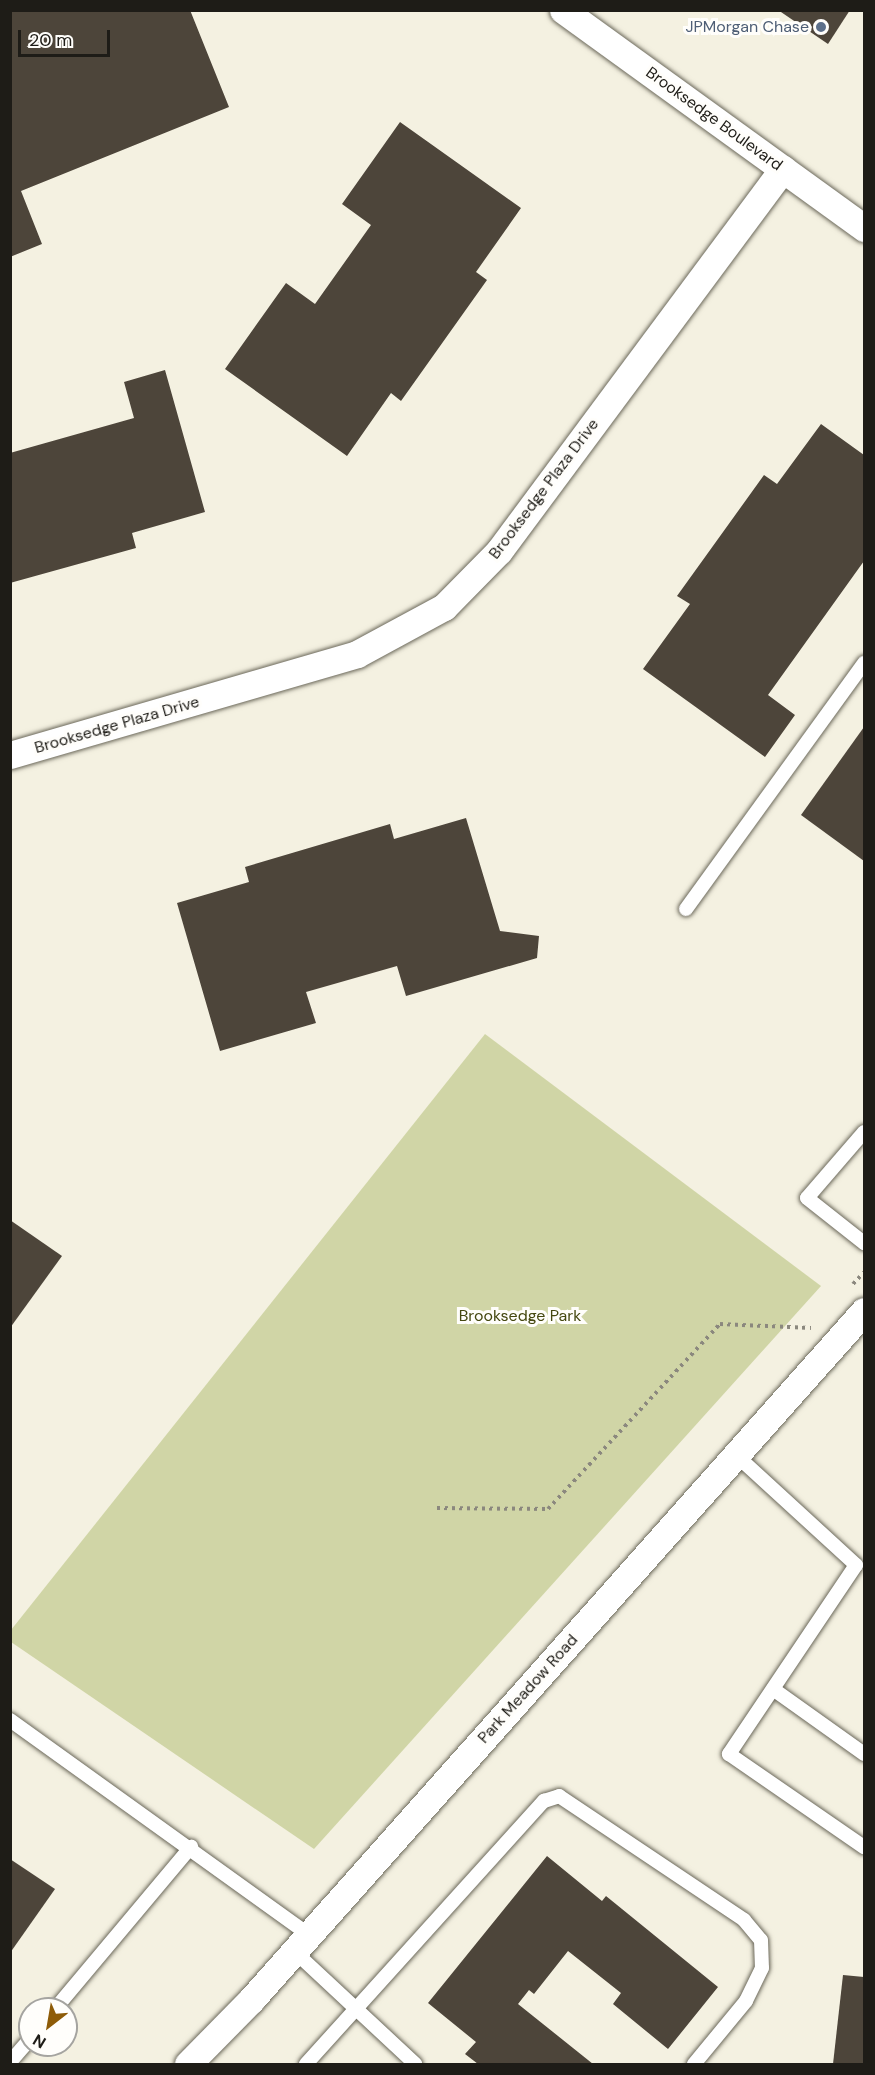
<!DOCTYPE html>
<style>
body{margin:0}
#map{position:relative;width:875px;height:2075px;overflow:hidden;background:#f4f1e1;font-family:"DM Sans",sans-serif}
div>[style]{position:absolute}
.green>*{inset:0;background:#d0d5a6}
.building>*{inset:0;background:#4d453a}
.path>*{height:4px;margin-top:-2px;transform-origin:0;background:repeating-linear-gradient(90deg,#8b887e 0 3px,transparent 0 7.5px)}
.roads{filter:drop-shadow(0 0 2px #6b685a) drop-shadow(0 0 2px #6b685a)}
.service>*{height:14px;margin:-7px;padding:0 7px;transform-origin:7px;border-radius:7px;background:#fff}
.minor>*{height:27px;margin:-13.5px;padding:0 13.5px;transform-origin:13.5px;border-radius:13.5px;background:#fff}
.dots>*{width:16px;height:16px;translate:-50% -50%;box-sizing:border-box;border:3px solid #fffefb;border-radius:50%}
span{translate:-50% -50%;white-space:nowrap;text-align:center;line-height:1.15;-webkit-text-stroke:6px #fffefb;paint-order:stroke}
.service-label{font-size:16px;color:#4e5e75}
.right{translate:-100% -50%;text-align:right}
.street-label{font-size:16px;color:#1e1c17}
.park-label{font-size:16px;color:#454810}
.frame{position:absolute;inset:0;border:12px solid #1e1c17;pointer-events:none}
.north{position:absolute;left:18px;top:1997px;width:60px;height:60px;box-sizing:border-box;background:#fffefb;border:2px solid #a5a4a0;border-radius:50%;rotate:211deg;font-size:16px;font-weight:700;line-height:24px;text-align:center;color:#1e1c17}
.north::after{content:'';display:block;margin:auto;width:21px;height:27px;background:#8e5c08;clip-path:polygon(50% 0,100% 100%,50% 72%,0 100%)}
.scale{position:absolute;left:18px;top:30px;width:92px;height:27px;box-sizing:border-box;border:3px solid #1e1c17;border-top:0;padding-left:8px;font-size:18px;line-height:21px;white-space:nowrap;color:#1e1c17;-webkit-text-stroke:4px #fffefb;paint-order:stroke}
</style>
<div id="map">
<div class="green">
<div style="clip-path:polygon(485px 1034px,821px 1286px,314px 1849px,11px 1642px,11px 1630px)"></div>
</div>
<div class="building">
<div style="clip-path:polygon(190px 10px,229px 107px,21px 191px,42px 244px,10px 257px,10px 12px)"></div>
<div style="clip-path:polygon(778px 10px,850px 10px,828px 44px)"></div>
<div style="clip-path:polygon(400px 122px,521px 208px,476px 272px,487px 280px,401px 401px,391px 393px,347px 456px,225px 369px,286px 283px,315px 304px,371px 225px,342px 204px)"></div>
<div style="clip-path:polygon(165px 370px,205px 512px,132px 533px,136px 548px,10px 583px,10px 453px,134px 418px,124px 382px)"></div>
<div style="clip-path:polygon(821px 424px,864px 455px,864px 561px,768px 695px,795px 715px,765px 757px,643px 669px,690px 604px,677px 596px,764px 475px,777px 484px)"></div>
<div style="clip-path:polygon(864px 727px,864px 861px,801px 815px)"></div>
<div style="clip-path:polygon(466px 818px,500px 931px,539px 936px,537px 958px,406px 996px,397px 966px,306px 992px,316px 1023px,220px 1051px,177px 903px,249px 882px,245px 867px,390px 824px,394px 839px)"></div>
<div style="clip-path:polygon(10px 1220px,62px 1256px,10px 1328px)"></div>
<div style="clip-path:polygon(547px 1856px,602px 1901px,606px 1896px,718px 1987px,668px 2049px,613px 2004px,621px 1993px,568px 1951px,534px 1994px,529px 1990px,518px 2004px,593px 2064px,478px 2064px,465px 2054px,476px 2042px,428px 2003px)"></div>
<div style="clip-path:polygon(10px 1859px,55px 1889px,10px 1953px)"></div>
<div style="clip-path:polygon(843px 1975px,864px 1977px,864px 2064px,833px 2064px)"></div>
</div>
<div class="path">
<div style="left:853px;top:1284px;width:16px;rotate:-47deg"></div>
<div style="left:437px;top:1508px;width:111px;rotate:0.5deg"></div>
<div style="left:548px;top:1509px;width:253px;rotate:-47.1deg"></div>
<div style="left:720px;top:1324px;width:91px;rotate:2.5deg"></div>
</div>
<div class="roads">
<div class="service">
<div style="left:686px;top:909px;width:304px;rotate:-54.1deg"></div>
<div style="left:864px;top:1132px;width:87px;rotate:130.8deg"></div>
<div style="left:807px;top:1198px;width:73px;rotate:38.3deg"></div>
<div style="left:736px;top:1455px;width:163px;rotate:42.5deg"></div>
<div style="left:856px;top:1565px;width:228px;rotate:123.9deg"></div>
<div style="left:729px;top:1754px;width:164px;rotate:34.6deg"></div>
<div style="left:773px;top:1689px;width:112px;rotate:35.5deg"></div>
<div style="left:10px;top:1720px;width:368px;rotate:35.7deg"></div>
<div style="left:294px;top:1951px;width:166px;rotate:43deg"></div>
<div style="left:55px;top:2009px;width:212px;rotate:-50deg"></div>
<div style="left:10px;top:2062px;width:30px;rotate:-49deg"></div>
<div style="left:306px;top:2064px;width:355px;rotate:-47.9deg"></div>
<div style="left:544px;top:1801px;width:16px;rotate:-18deg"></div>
<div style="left:559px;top:1796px;width:223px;rotate:33.8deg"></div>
<div style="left:744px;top:1920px;width:26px;rotate:50deg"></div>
<div style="left:761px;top:1940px;width:28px;rotate:88deg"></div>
<div style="left:762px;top:1968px;width:37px;rotate:116deg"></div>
<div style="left:746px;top:2001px;width:82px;rotate:129.5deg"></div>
</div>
<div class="minor">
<div style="left:563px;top:10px;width:372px;rotate:35.9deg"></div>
<div style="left:10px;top:755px;width:361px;rotate:-16.2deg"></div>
<div style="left:357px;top:654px;width:99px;rotate:-28.4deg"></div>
<div style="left:444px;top:607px;width:78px;rotate:-45.5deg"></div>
<div style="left:499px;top:551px;width:476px;rotate:-53.4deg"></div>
<div style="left:188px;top:2064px;width:90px;rotate:-45.5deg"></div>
<div style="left:251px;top:2000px;width:922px;rotate:-48.34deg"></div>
</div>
</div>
<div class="dots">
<div style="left:821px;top:27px;background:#5c6f8a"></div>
</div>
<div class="service-label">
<span class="right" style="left:809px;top:27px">JPMorgan Chase</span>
</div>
<div class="street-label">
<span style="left:714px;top:119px;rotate:36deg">Brooksedge Boulevard</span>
<span style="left:544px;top:489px;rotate:-53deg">Brooksedge Plaza Drive</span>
<span style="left:117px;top:725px;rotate:-16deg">Brooksedge Plaza Drive</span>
<span style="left:528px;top:1689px;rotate:-48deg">Park Meadow Road</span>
</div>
<div class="park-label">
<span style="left:520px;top:1316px">Brooksedge Park</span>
</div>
<div class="frame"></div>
<div class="north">N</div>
<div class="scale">20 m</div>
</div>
